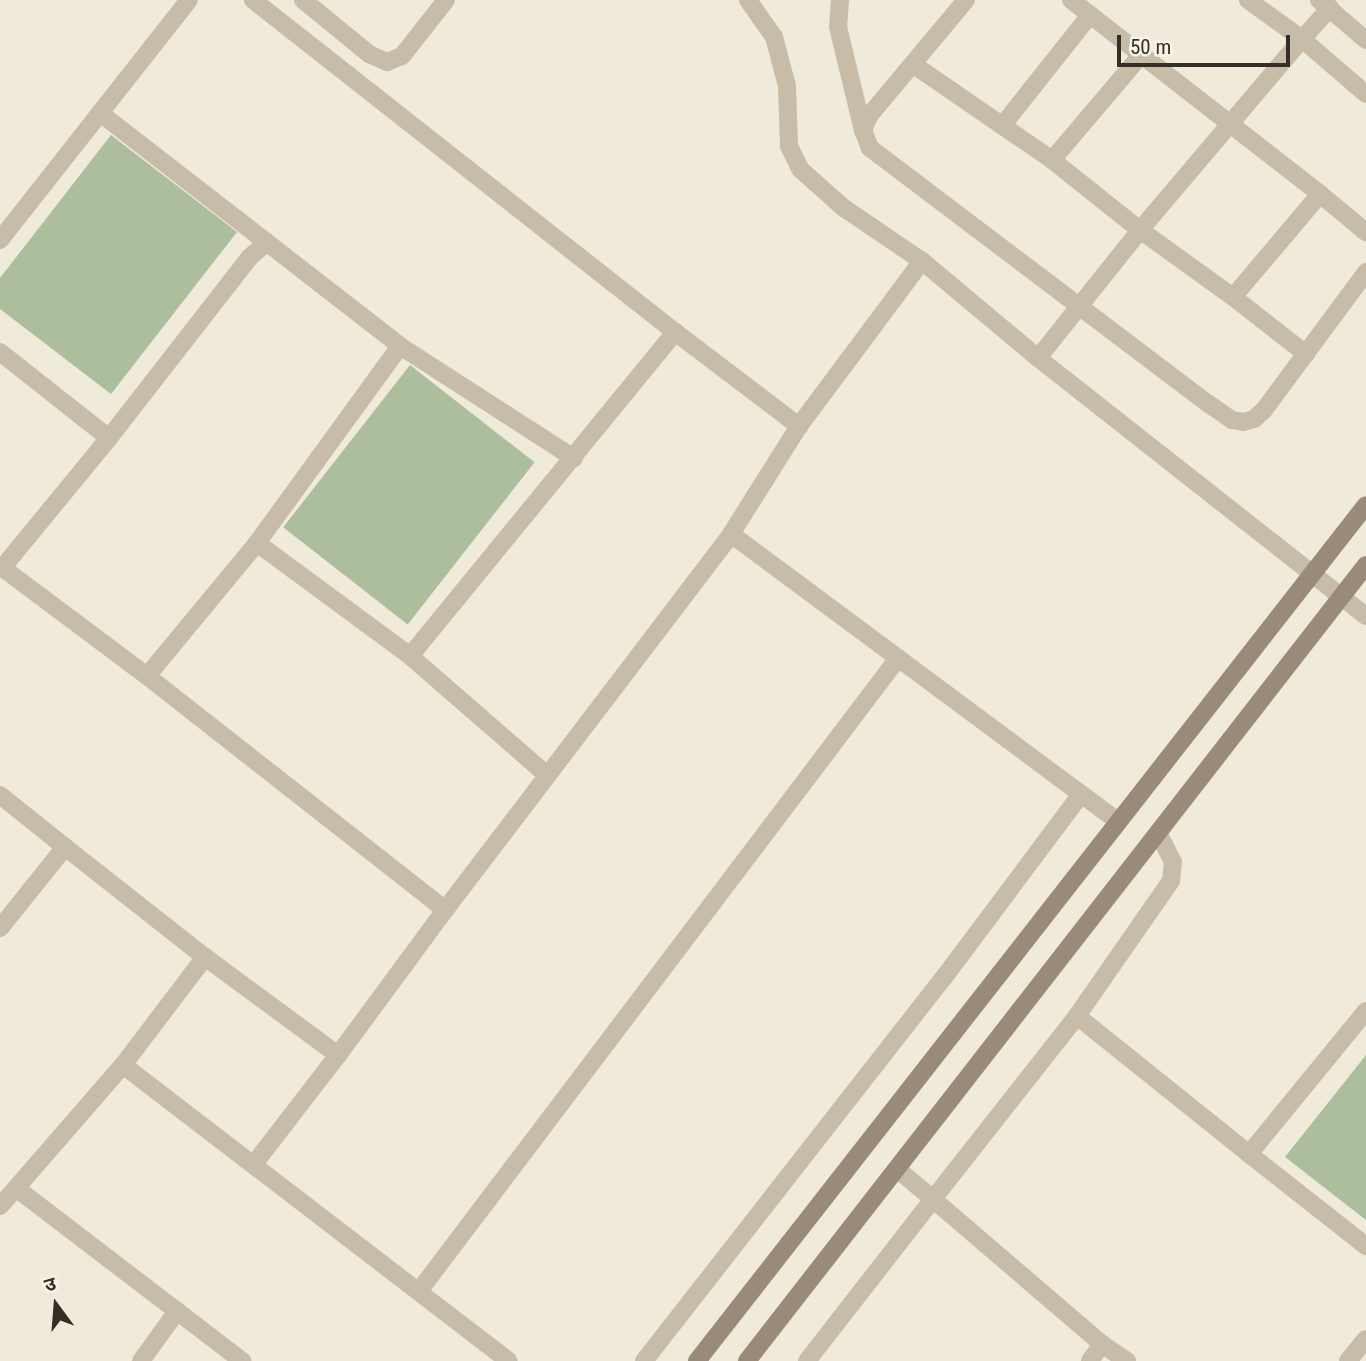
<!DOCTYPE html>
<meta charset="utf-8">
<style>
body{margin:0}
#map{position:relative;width:1366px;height:1361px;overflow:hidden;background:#f0eadb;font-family:"Roboto Condensed","Noto Sans Devanagari",sans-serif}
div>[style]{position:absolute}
.green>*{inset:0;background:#acbe9c;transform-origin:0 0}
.minor>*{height:18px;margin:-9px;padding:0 9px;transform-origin:9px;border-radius:9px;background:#c7bca8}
.tertiary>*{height:18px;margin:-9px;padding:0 9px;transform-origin:9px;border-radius:9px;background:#c7bca8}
.secondary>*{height:18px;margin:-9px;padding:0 9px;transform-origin:9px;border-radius:9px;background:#9a8b79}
span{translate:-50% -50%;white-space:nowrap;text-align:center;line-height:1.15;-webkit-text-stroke:7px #f8f3e7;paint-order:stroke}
.north{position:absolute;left:21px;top:1270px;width:70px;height:70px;-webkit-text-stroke:5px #f8f3e7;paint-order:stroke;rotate:344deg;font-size:19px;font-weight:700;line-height:28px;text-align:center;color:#342e28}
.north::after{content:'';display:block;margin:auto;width:24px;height:32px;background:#342e28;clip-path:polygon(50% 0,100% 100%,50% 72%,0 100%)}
.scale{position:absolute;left:1117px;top:35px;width:173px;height:32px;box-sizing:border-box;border:4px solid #342e28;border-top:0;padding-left:9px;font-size:21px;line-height:24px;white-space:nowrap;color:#342e28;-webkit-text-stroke:5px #f8f3e7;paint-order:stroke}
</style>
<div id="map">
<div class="green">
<div style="clip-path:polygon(111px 135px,237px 232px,111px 394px,0 309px,0 278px)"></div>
<div style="left:410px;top:365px;width:158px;height:206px;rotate:38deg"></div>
<div style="clip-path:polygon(1366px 1055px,1366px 1220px,1285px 1157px)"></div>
</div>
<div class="minor">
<div style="left:253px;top:0;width:537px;rotate:38.19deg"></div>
<div style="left:675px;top:332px;width:156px;rotate:37.2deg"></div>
<div style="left:799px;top:426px;width:206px;rotate:-53.3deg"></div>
<div style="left:303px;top:0;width:85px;rotate:39.3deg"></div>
<div style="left:369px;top:54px;width:20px;rotate:24deg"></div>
<div style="left:387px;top:62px;width:16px;rotate:-22deg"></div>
<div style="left:402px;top:56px;width:71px;rotate:-51.8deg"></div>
<div style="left:840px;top:0;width:27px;rotate:94deg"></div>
<div style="left:838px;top:27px;width:106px;rotate:76.4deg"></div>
<div style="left:966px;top:0;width:151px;rotate:129.9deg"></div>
<div style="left:869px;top:116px;width:15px;rotate:113deg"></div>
<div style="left:863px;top:130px;width:19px;rotate:69deg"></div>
<div style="left:870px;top:148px;width:425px;rotate:37.1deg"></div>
<div style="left:1209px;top:404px;width:28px;rotate:35deg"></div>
<div style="left:1232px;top:420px;width:11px;rotate:10deg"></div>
<div style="left:1243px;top:422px;width:11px;rotate:-15deg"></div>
<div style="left:1254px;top:419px;width:13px;rotate:-42deg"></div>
<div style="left:1264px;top:410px;width:172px;rotate:-53.5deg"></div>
<div style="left:1071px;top:0;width:316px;rotate:37.9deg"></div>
<div style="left:1248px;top:0;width:67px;rotate:35.8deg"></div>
<div style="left:1302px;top:39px;width:42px;rotate:-47.9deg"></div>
<div style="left:1319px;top:0;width:62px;rotate:40.4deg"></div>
<div style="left:914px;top:65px;width:168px;rotate:34.5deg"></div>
<div style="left:1052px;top:160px;width:112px;rotate:38.5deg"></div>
<div style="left:1140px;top:230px;width:115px;rotate:35.8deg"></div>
<div style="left:100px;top:113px;width:380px;rotate:37.8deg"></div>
<div style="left:1002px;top:126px;width:142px;rotate:-51.6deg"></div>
<div style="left:1052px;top:160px;width:139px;rotate:-49.7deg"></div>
<div style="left:0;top:240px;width:305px;rotate:-51.8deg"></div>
<div style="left:0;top:352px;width:139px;rotate:38.3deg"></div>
<div style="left:109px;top:438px;width:167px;rotate:129.4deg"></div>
<div style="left:1306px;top:354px;width:93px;rotate:-142deg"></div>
<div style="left:1233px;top:297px;width:135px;rotate:-49.8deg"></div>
<div style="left:1320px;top:194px;width:60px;rotate:39.6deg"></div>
<div style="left:1038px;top:358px;width:164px;rotate:-51.4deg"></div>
<div style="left:1140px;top:230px;width:250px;rotate:-49.7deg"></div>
<div style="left:1302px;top:39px;width:84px;rotate:40.7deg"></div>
<div style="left:109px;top:438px;width:228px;rotate:-52.1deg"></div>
<div style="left:249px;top:258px;width:24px;rotate:-42deg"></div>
<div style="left:731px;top:534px;width:481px;rotate:36.6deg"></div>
<div style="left:257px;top:543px;width:243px;rotate:-54deg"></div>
<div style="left:400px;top:346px;width:207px;rotate:32.8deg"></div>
<div style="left:0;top:566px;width:184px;rotate:36.8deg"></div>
<div style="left:147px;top:676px;width:379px;rotate:38.1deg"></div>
<div style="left:445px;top:910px;width:180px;rotate:126.4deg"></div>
<div style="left:410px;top:656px;width:181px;rotate:41deg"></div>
<div style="left:147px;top:676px;width:173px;rotate:-50.4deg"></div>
<div style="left:257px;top:543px;width:190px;rotate:36.4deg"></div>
<div style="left:410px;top:656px;width:419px;rotate:-50.7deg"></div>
<div style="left:0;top:795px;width:83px;rotate:38.7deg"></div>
<div style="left:65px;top:847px;width:104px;rotate:128.7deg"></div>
<div style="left:65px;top:847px;width:178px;rotate:38.2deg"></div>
<div style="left:205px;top:957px;width:136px;rotate:127.2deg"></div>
<div style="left:123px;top:1065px;width:163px;rotate:131deg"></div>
<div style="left:16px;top:1188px;width:285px;rotate:37.4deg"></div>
<div style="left:445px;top:910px;width:472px;rotate:-52.7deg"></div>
<div style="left:731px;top:534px;width:128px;rotate:-57.8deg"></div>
<div style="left:205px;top:957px;width:165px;rotate:36.4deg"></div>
<div style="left:338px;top:1055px;width:138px;rotate:127.6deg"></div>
<div style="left:1366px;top:1011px;width:185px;rotate:129.3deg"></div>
<div style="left:1249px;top:1154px;width:149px;rotate:38.2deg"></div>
<div style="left:1077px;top:1016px;width:165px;rotate:-55.2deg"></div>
<div style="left:1171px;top:881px;width:19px;rotate:-84deg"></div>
<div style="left:1173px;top:862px;width:33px;rotate:-117deg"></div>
<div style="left:123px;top:1065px;width:486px;rotate:37.5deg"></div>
<div style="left:0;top:1206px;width:24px;rotate:-48deg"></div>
<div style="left:419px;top:1291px;width:794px;rotate:-52.88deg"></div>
<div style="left:141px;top:1361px;width:62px;rotate:-54.2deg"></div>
<div style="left:644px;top:1361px;width:489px;rotate:-52deg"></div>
<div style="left:945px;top:976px;width:227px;rotate:-53.2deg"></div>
<div style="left:807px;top:1361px;width:205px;rotate:-52.1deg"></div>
<div style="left:933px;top:1199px;width:47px;rotate:-140.2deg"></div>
<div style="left:1090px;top:1361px;width:21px;rotate:-55deg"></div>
<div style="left:1127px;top:1361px;width:30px;rotate:-146deg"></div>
<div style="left:1102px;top:1344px;width:223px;rotate:-139.4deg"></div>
<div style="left:933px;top:1199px;width:233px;rotate:-51.8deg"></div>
<div style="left:1077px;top:1016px;width:221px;rotate:38.7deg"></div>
<div style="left:1348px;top:1361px;width:28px;rotate:-51deg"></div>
</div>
<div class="tertiary">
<div style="left:748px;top:0;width:45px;rotate:54.9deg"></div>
<div style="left:774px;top:37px;width:51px;rotate:75.1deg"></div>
<div style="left:787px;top:86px;width:60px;rotate:88.1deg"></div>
<div style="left:789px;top:146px;width:25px;rotate:64deg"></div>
<div style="left:800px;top:169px;width:59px;rotate:41.6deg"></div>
<div style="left:844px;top:208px;width:94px;rotate:34.2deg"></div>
<div style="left:922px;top:261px;width:151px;rotate:39.9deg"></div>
<div style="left:1038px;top:358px;width:417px;rotate:38.2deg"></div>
</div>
<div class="secondary">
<div style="left:697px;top:1361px;width:1086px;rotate:-51.99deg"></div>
<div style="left:747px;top:1361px;width:1008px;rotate:-52.13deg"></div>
</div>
<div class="north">उ</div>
<div class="scale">50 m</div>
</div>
